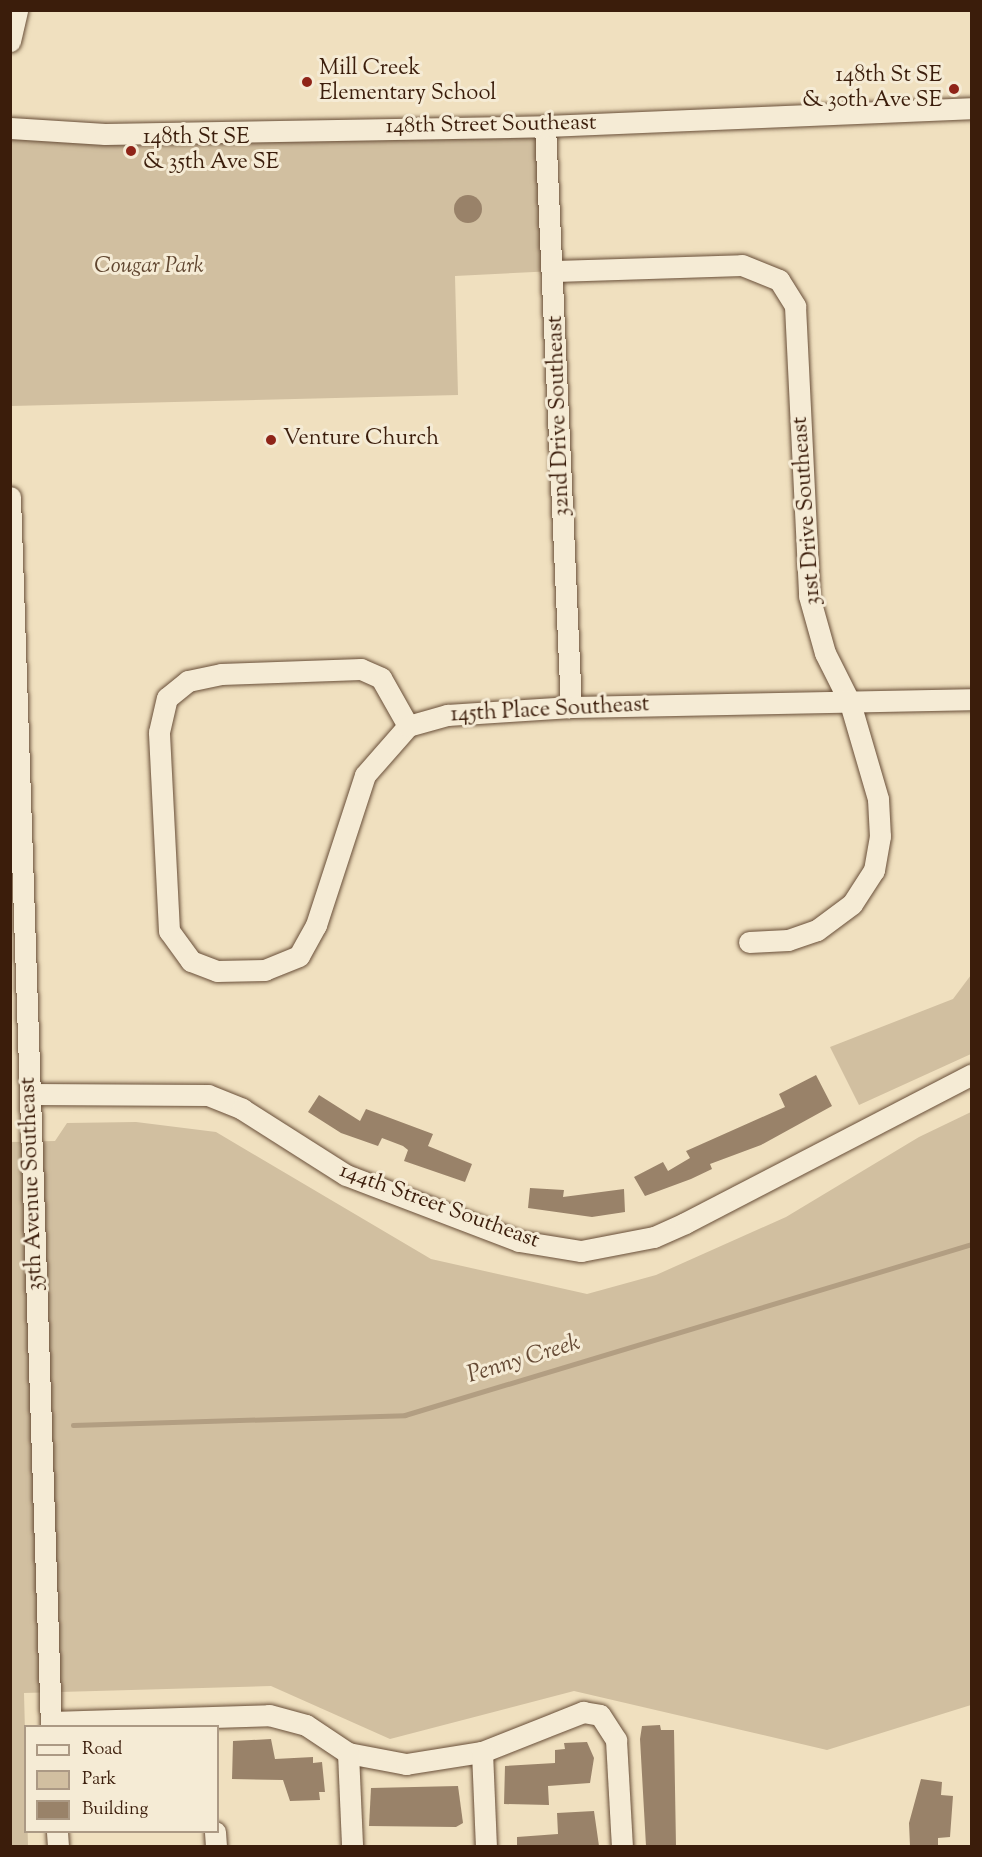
<!DOCTYPE html>
<style>
body{margin:0}
#map{position:relative;width:982px;height:1857px;overflow:hidden;background:#f0e0bf;font-family:"Sorts Mill Goudy",serif}
div>[style]{position:absolute}
.green>*{inset:0;background:#d1bfa0}
.stream>*{height:4.5px;margin:-2.25px;padding:0 2.25px;transform-origin:2.25px;border-radius:2.25px;background:#b29e82}
.building>*{inset:0;background:#998269}
.round{border-radius:50%}
.roads{filter:drop-shadow(0 0 2px #684e38) drop-shadow(0 0 2px #684e38)}
.minor>*{height:21px;margin:-10.5px;padding:0 10.5px;transform-origin:10.5px;border-radius:10.5px;background:#f5ebd5}
.dots>*{width:16px;height:16px;translate:-50% -50%;box-sizing:border-box;border:3px solid #f5ebd5;border-radius:50%}
span{translate:-50% -50%;white-space:nowrap;text-align:center;line-height:1.15;-webkit-text-stroke:6px #f5ebd5;paint-order:stroke}
.poi-label{font-size:22px;color:#3b1d0b}
.left{translate:0 -50%;text-align:left}
.right{translate:-100% -50%;text-align:right}
.street-label{font-size:22px;color:#3b1d0b}
.park-label{font-size:22px;color:#604630;font-style:italic}
.water-label{font-size:24px;color:#654a35;font-style:italic}
.frame{position:absolute;inset:0;border:12px solid #3b1d0b;pointer-events:none}
.legend{position:absolute;left:24px;top:1725px;width:195px;height:108px;box-sizing:border-box;background:#f5ebd5;border:2px solid #ab9984;margin:0;padding:8px 10px;list-style:none;font-size:18px;color:#3b1d0b}
.legend li{display:flex;align-items:center;gap:12px;height:30px}
.legend b{width:30px;border:2px solid #ab9984}
</style>
<div id="map">
<div class="green">
<div style="clip-path:polygon(545px 126px,555px 271px,455px 276px,458px 395px,11px 406px,10px 128px)"></div>
<div style="clip-path:polygon(971px 975px,971px 1054px,859px 1105px,830px 1047px,953px 999px)"></div>
<div style="clip-path:polygon(971px 1112px,971px 1705px,827px 1750px,574px 1691px,390px 1739px,271px 1686px,24px 1693px,28px 1846px,11px 1846px,10px 1142px,55px 1141px,67px 1123px,136px 1122px,216px 1132px,431px 1259px,587px 1294px,656px 1275px,786px 1217px,919px 1137px)"></div>
</div>
<div class="stream">
<div style="left:73px;top:1425px;width:332px;rotate:-1.7deg"></div>
<div style="left:405px;top:1415px;width:592px;rotate:-16.78deg"></div>
</div>
<div class="building">
<div class="round" style="left:454px;top:195px;width:28px;height:28px"></div>
<div style="clip-path:polygon(816px 1075px,832px 1106px,761px 1145px,710px 1164px,712px 1169px,691px 1179px,645px 1196px,634px 1177px,663px 1162px,668px 1171px,690px 1158px,686px 1151px,785px 1107px,779px 1094px)"></div>
<div style="clip-path:polygon(319px 1095px,360px 1121px,366px 1109px,433px 1134px,428px 1146px,472px 1164px,465px 1182px,404px 1161px,408px 1150px,403px 1146px,382px 1138px,378px 1146px,341px 1133px,308px 1112px)"></div>
<div style="clip-path:polygon(530px 1188px,564px 1190px,563px 1197px,624px 1189px,625px 1212px,592px 1217px,528px 1208px)"></div>
<div style="clip-path:polygon(660px 1725px,661px 1730px,674px 1730px,676px 1846px,646px 1846px,640px 1739px,642px 1726px)"></div>
<div style="clip-path:polygon(271px 1739px,275px 1759px,313px 1757px,313px 1763px,322px 1762px,325px 1792px,319px 1792px,320px 1800px,290px 1801px,283px 1780px,232px 1779px,233px 1741px)"></div>
<div style="clip-path:polygon(587px 1742px,594px 1758px,590px 1783px,548px 1786px,549px 1805px,504px 1804px,505px 1766px,555px 1763px,555px 1750px,565px 1749px,564px 1743px)"></div>
<div style="clip-path:polygon(921px 1779px,942px 1782px,941px 1795px,953px 1796px,950px 1837px,938px 1838px,938px 1846px,910px 1846px,909px 1823px)"></div>
<div style="clip-path:polygon(458px 1786px,463px 1823px,456px 1827px,369px 1826px,371px 1788px)"></div>
<div style="clip-path:polygon(594px 1811px,599px 1846px,517px 1846px,517px 1837px,558px 1834px,557px 1813px)"></div>
</div>
<div class="roads">
<div class="minor">
<div style="left:10px;top:41px;width:32px;rotate:-77deg"></div>
<div style="left:545px;top:126px;width:582px;rotate:87.44deg"></div>
<div style="left:10px;top:128px;width:95px;rotate:3.6deg"></div>
<div style="left:105px;top:134px;width:440px;rotate:-1deg"></div>
<div style="left:545px;top:126px;width:427px;rotate:-2.4deg"></div>
<div style="left:555px;top:271px;width:187px;rotate:-1.8deg"></div>
<div style="left:742px;top:265px;width:40px;rotate:22deg"></div>
<div style="left:779px;top:280px;width:31px;rotate:58deg"></div>
<div style="left:795px;top:306px;width:290px;rotate:87.2deg"></div>
<div style="left:809px;top:596px;width:59px;rotate:74.3deg"></div>
<div style="left:825px;top:653px;width:56px;rotate:63.4deg"></div>
<div style="left:850px;top:703px;width:100px;rotate:73.7deg"></div>
<div style="left:878px;top:799px;width:37px;rotate:87deg"></div>
<div style="left:880px;top:836px;width:35px;rotate:100deg"></div>
<div style="left:874px;top:870px;width:40px;rotate:122.9deg"></div>
<div style="left:852px;top:904px;width:44px;rotate:143.4deg"></div>
<div style="left:817px;top:930px;width:31px;rotate:161deg"></div>
<div style="left:788px;top:940px;width:39px;rotate:177deg"></div>
<div style="left:10px;top:497px;width:1230px;rotate:88.09deg"></div>
<div style="left:408px;top:726px;width:65px;rotate:131.3deg"></div>
<div style="left:365px;top:775px;width:158px;rotate:108.1deg"></div>
<div style="left:316px;top:925px;width:35px;rotate:119deg"></div>
<div style="left:299px;top:956px;width:37px;rotate:158deg"></div>
<div style="left:265px;top:970px;width:48px;rotate:178.8deg"></div>
<div style="left:217px;top:971px;width:28px;rotate:-159deg"></div>
<div style="left:191px;top:961px;width:37px;rotate:-126deg"></div>
<div style="left:169px;top:931px;width:199px;rotate:-92.9deg"></div>
<div style="left:159px;top:732px;width:35px;rotate:-77deg"></div>
<div style="left:167px;top:698px;width:27px;rotate:-39deg"></div>
<div style="left:188px;top:681px;width:34px;rotate:-12deg"></div>
<div style="left:221px;top:674px;width:140px;rotate:-2deg"></div>
<div style="left:361px;top:669px;width:22px;rotate:24deg"></div>
<div style="left:381px;top:678px;width:55px;rotate:60.6deg"></div>
<div style="left:408px;top:726px;width:41px;rotate:-15.8deg"></div>
<div style="left:447px;top:715px;width:124px;rotate:-3.7deg"></div>
<div style="left:571px;top:707px;width:401px;rotate:-1.1deg"></div>
<div style="left:30px;top:1094px;width:178px;rotate:0.3deg"></div>
<div style="left:208px;top:1095px;width:37px;rotate:22deg"></div>
<div style="left:242px;top:1109px;width:123px;rotate:32.4deg"></div>
<div style="left:346px;top:1175px;width:185px;rotate:20.9deg"></div>
<div style="left:519px;top:1241px;width:63px;rotate:9.2deg"></div>
<div style="left:581px;top:1251px;width:74px;rotate:-10.9deg"></div>
<div style="left:654px;top:1237px;width:34px;rotate:-24deg"></div>
<div style="left:685px;top:1223px;width:323px;rotate:-27.4deg"></div>
<div style="left:51px;top:1722px;width:218px;rotate:-1.8deg"></div>
<div style="left:269px;top:1715px;width:38px;rotate:15deg"></div>
<div style="left:306px;top:1725px;width:50px;rotate:33.7deg"></div>
<div style="left:348px;top:1753px;width:59px;rotate:10.7deg"></div>
<div style="left:406px;top:1764px;width:77px;rotate:-9deg"></div>
<div style="left:482px;top:1752px;width:109px;rotate:-21.6deg"></div>
<div style="left:583px;top:1712px;width:17px;rotate:10deg"></div>
<div style="left:600px;top:1715px;width:30px;rotate:57deg"></div>
<div style="left:616px;top:1740px;width:106px;rotate:86.8deg"></div>
<div style="left:482px;top:1752px;width:94px;rotate:87.6deg"></div>
<div style="left:348px;top:1753px;width:93px;rotate:87.5deg"></div>
<div style="left:57px;top:1832px;width:14px;rotate:86deg"></div>
<div style="left:215px;top:1832px;width:14px;rotate:86deg"></div>
</div>
</div>
<div class="dots">
<div style="left:307px;top:82px;background:#8f2418"></div>
<div style="left:954px;top:89px;background:#8f2418"></div>
<div style="left:131px;top:151px;background:#8f2418"></div>
<div style="left:271px;top:440px;background:#8f2418"></div>
</div>
<div class="poi-label">
<span class="left" style="left:319px;top:82px">Mill Creek<br>Elementary School</span>
<span class="right" style="left:942px;top:89px">148th St SE<br>&amp; 30th Ave SE</span>
<span class="left" style="left:143px;top:151px">148th St SE<br>&amp; 35th Ave SE</span>
<span class="left" style="left:283px;top:440px">Venture Church</span>
</div>
<div class="street-label">
<span style="left:491px;top:126px;rotate:-1deg">148th Street Southeast</span>
<span style="left:560px;top:416px;rotate:-92deg">32nd Drive Southeast</span>
<span style="left:808px;top:511px;rotate:-94deg">31st Drive Southeast</span>
<span style="left:550px;top:711px;rotate:-3deg">145th Place Southeast</span>
<span style="left:33px;top:1184px;rotate:-92deg">35th Avenue Southeast</span>
<span style="left:439px;top:1207px;rotate:20deg">144th Street Southeast</span>
</div>
<div class="park-label">
<span style="left:149px;top:268px">Cougar Park</span>
</div>
<div class="water-label">
<span style="left:524px;top:1360px;rotate:-17deg">Penny Creek</span>
</div>
<div class="frame"></div>
<ul class="legend">
<li><b style="height:8px;background:#f5ebd5"></b>Road</li>
<li><b style="height:16px;background:#d1bfa0"></b>Park</li>
<li><b style="height:16px;background:#998269"></b>Building</li>
</ul>
</div>
